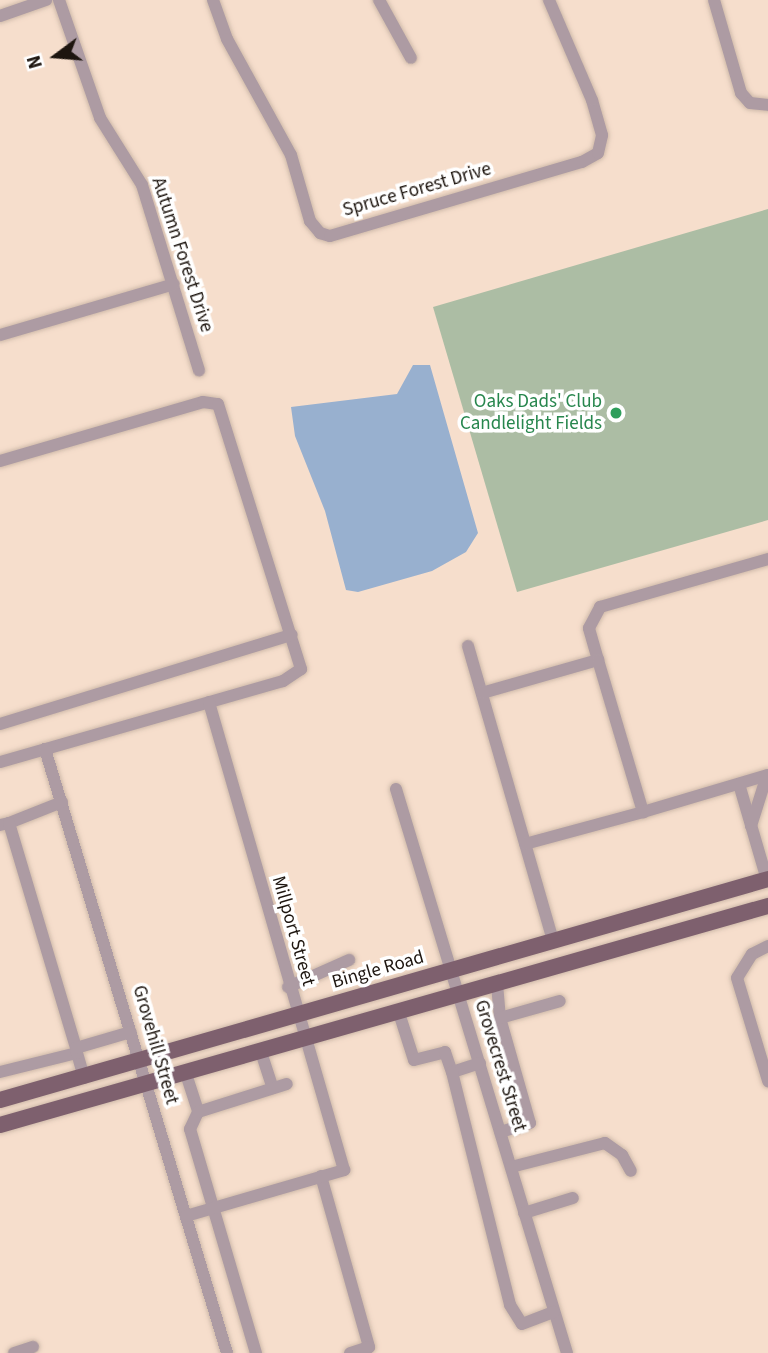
<!DOCTYPE html>
<style>
body{margin:0}
#map{position:relative;width:768px;height:1353px;overflow:hidden;background:#f6decc;font-family:"Source Sans 3",sans-serif}
div>[style]{position:absolute}
.green>*{inset:0;background:#acbda4}
.water>*{inset:0;background:#98b0cf}
.roads{filter:drop-shadow(0 0 2px #cfbaaa) drop-shadow(0 0 2px #cfbaaa)}
.minor>*{height:12px;margin:-6px;padding:0 6px;transform-origin:6px;border-radius:6px;background:#ad9ba3}
.major>*{height:16px;margin:-8px;padding:0 8px;transform-origin:8px;border-radius:8px;background:#7e606e}
.dots>*{width:19px;height:19px;translate:-50% -50%;box-sizing:border-box;border:4px solid #fff;border-radius:50%}
span{translate:-50% -50%;white-space:nowrap;text-align:center;line-height:1.15;-webkit-text-stroke:7px #fff;paint-order:stroke}
.street-label{font-size:19px;color:#1d150f}
.leisure-label{font-size:19px;color:#27864d}
.right{translate:-100% -50%;text-align:right}
.north{position:absolute;left:21px;top:21px;width:70px;height:70px;-webkit-text-stroke:5px #fff;paint-order:stroke;rotate:254deg;font-size:19px;font-weight:700;line-height:28px;text-align:center;color:#1d150f}
.north::after{content:'';display:block;margin:auto;width:24px;height:32px;background:#1d150f;clip-path:polygon(50% 0,100% 100%,50% 72%,0 100%)}
</style>
<div id="map">
<div class="green">
<div style="clip-path:polygon(768px 209px,768px 520px,517px 592px,433px 307px)"></div>
</div>
<div class="water">
<div style="clip-path:polygon(413px 365px,430px 365px,478px 533px,466px 552px,432px 571px,358px 592px,346px 590px,325px 511px,295px 436px,291px 407px,397px 394px)"></div>
</div>
<div class="roads">
<div class="minor">
<div style="left:59px;top:0;width:125px;rotate:70.8deg"></div>
<div style="left:100px;top:118px;width:79px;rotate:57.9deg"></div>
<div style="left:142px;top:185px;width:194px;rotate:72.9deg"></div>
<div style="left:213px;top:0;width:41px;rotate:70.3deg"></div>
<div style="left:227px;top:39px;width:132px;rotate:61.1deg"></div>
<div style="left:291px;top:155px;width:69px;rotate:73.9deg"></div>
<div style="left:310px;top:221px;width:16px;rotate:50deg"></div>
<div style="left:320px;top:233px;width:10px;rotate:17deg"></div>
<div style="left:330px;top:236px;width:263px;rotate:-16.4deg"></div>
<div style="left:582px;top:162px;width:18px;rotate:-29deg"></div>
<div style="left:598px;top:153px;width:18px;rotate:-77deg"></div>
<div style="left:602px;top:135px;width:36px;rotate:-106deg"></div>
<div style="left:592px;top:100px;width:109px;rotate:-113.3deg"></div>
<div style="left:379px;top:0;width:66px;rotate:61.1deg"></div>
<div style="left:714px;top:0;width:97px;rotate:73.8deg"></div>
<div style="left:741px;top:93px;width:13px;rotate:48deg"></div>
<div style="left:750px;top:103px;width:18px;rotate:6deg"></div>
<div style="left:0;top:16px;width:49px;rotate:-19.2deg"></div>
<div style="left:0;top:335px;width:181px;rotate:-16.3deg"></div>
<div style="left:0;top:461px;width:211px;rotate:-16.2deg"></div>
<div style="left:203px;top:402px;width:15px;rotate:8deg"></div>
<div style="left:218px;top:404px;width:278px;rotate:72.6deg"></div>
<div style="left:301px;top:669px;width:22px;rotate:146deg"></div>
<div style="left:283px;top:681px;width:294px;rotate:164deg"></div>
<div style="left:468px;top:646px;width:307px;rotate:73.9deg"></div>
<div style="left:598px;top:660px;width:33px;rotate:-106deg"></div>
<div style="left:589px;top:628px;width:24px;rotate:-62deg"></div>
<div style="left:600px;top:607px;width:175px;rotate:-15.9deg"></div>
<div style="left:482px;top:693px;width:121px;rotate:-15.9deg"></div>
<div style="left:598px;top:660px;width:159px;rotate:73.5deg"></div>
<div style="left:643px;top:812px;width:122px;rotate:164.8deg"></div>
<div style="left:0;top:724px;width:305px;rotate:-17deg"></div>
<div style="left:45px;top:749px;width:631px;rotate:73.23deg"></div>
<div style="left:739px;top:784px;width:100px;rotate:73.7deg"></div>
<div style="left:396px;top:789px;width:589px;rotate:73.13deg"></div>
<div style="left:643px;top:812px;width:130px;rotate:-16.5deg"></div>
<div style="left:9px;top:823px;width:57px;rotate:-21.6deg"></div>
<div style="left:0;top:825px;width:9px;rotate:-13deg"></div>
<div style="left:9px;top:823px;width:235px;rotate:73.4deg"></div>
<div style="left:751px;top:826px;width:53px;rotate:-72.6deg"></div>
<div style="left:768px;top:946px;width:18px;rotate:153deg"></div>
<div style="left:752px;top:954px;width:28px;rotate:122deg"></div>
<div style="left:737px;top:978px;width:108px;rotate:73.2deg"></div>
<div style="left:497px;top:984px;width:34px;rotate:85deg"></div>
<div style="left:500px;top:1018px;width:109px;rotate:74.1deg"></div>
<div style="left:530px;top:1123px;width:31px;rotate:163deg"></div>
<div style="left:288px;top:987px;width:67px;rotate:-23.9deg"></div>
<div style="left:399px;top:1013px;width:49px;rotate:72.3deg"></div>
<div style="left:414px;top:1060px;width:32px;rotate:-14deg"></div>
<div style="left:445px;top:1052px;width:21px;rotate:71deg"></div>
<div style="left:500px;top:1018px;width:62px;rotate:-15.8deg"></div>
<div style="left:261px;top:1052px;width:38px;rotate:72deg"></div>
<div style="left:77px;top:1053px;width:26px;rotate:74deg"></div>
<div style="left:480px;top:1063px;width:29px;rotate:162deg"></div>
<div style="left:452px;top:1072px;width:240px;rotate:76deg"></div>
<div style="left:510px;top:1305px;width:22px;rotate:58deg"></div>
<div style="left:522px;top:1324px;width:34px;rotate:-21deg"></div>
<div style="left:0;top:1072px;width:79px;rotate:-13.9deg"></div>
<div style="left:77px;top:1053px;width:5px;rotate:-101deg"></div>
<div style="left:76px;top:1048px;width:57px;rotate:-16.2deg"></div>
<div style="left:186px;top:1074px;width:40px;rotate:72deg"></div>
<div style="left:198px;top:1112px;width:19px;rotate:115deg"></div>
<div style="left:190px;top:1129px;width:234px;rotate:73.6deg"></div>
<div style="left:198px;top:1112px;width:93px;rotate:-17.5deg"></div>
<div style="left:511px;top:1167px;width:97px;rotate:-14.3deg"></div>
<div style="left:605px;top:1143px;width:21px;rotate:35deg"></div>
<div style="left:622px;top:1155px;width:18px;rotate:61deg"></div>
<div style="left:321px;top:1176px;width:178px;rotate:74.3deg"></div>
<div style="left:369px;top:1347px;width:20px;rotate:162deg"></div>
<div style="left:524px;top:1213px;width:51px;rotate:-17deg"></div>
<div style="left:186px;top:1216px;width:165px;rotate:-16.2deg"></div>
<div style="left:344px;top:1170px;width:487px;rotate:-106.1deg"></div>
<div style="left:14px;top:1353px;width:20px;rotate:-18deg"></div>
</div>
<div class="major">
<div style="left:0;top:1100px;width:799px;rotate:-16.05deg"></div>
<div style="left:0;top:1125px;width:799px;rotate:-15.92deg"></div>
</div>
</div>
<div class="dots">
<div style="left:616px;top:413px;background:#2e9e5b"></div>
</div>
<div class="street-label">
<span style="left:417px;top:190px;rotate:-16deg">Spruce Forest Drive</span>
<span style="left:182px;top:255px;rotate:72deg">Autumn Forest Drive</span>
<span style="left:293px;top:931px;rotate:74deg">Millport Street</span>
<span style="left:378px;top:970px;rotate:-16deg">Bingle Road</span>
<span style="left:155px;top:1045px;rotate:74deg">Grovehill Street</span>
<span style="left:500px;top:1066px;rotate:73deg">Grovecrest Street</span>
</div>
<div class="leisure-label">
<span class="right" style="left:602px;top:413px">Oaks Dads' Club<br>Candlelight Fields</span>
</div>
<div class="north">N</div>
</div>
